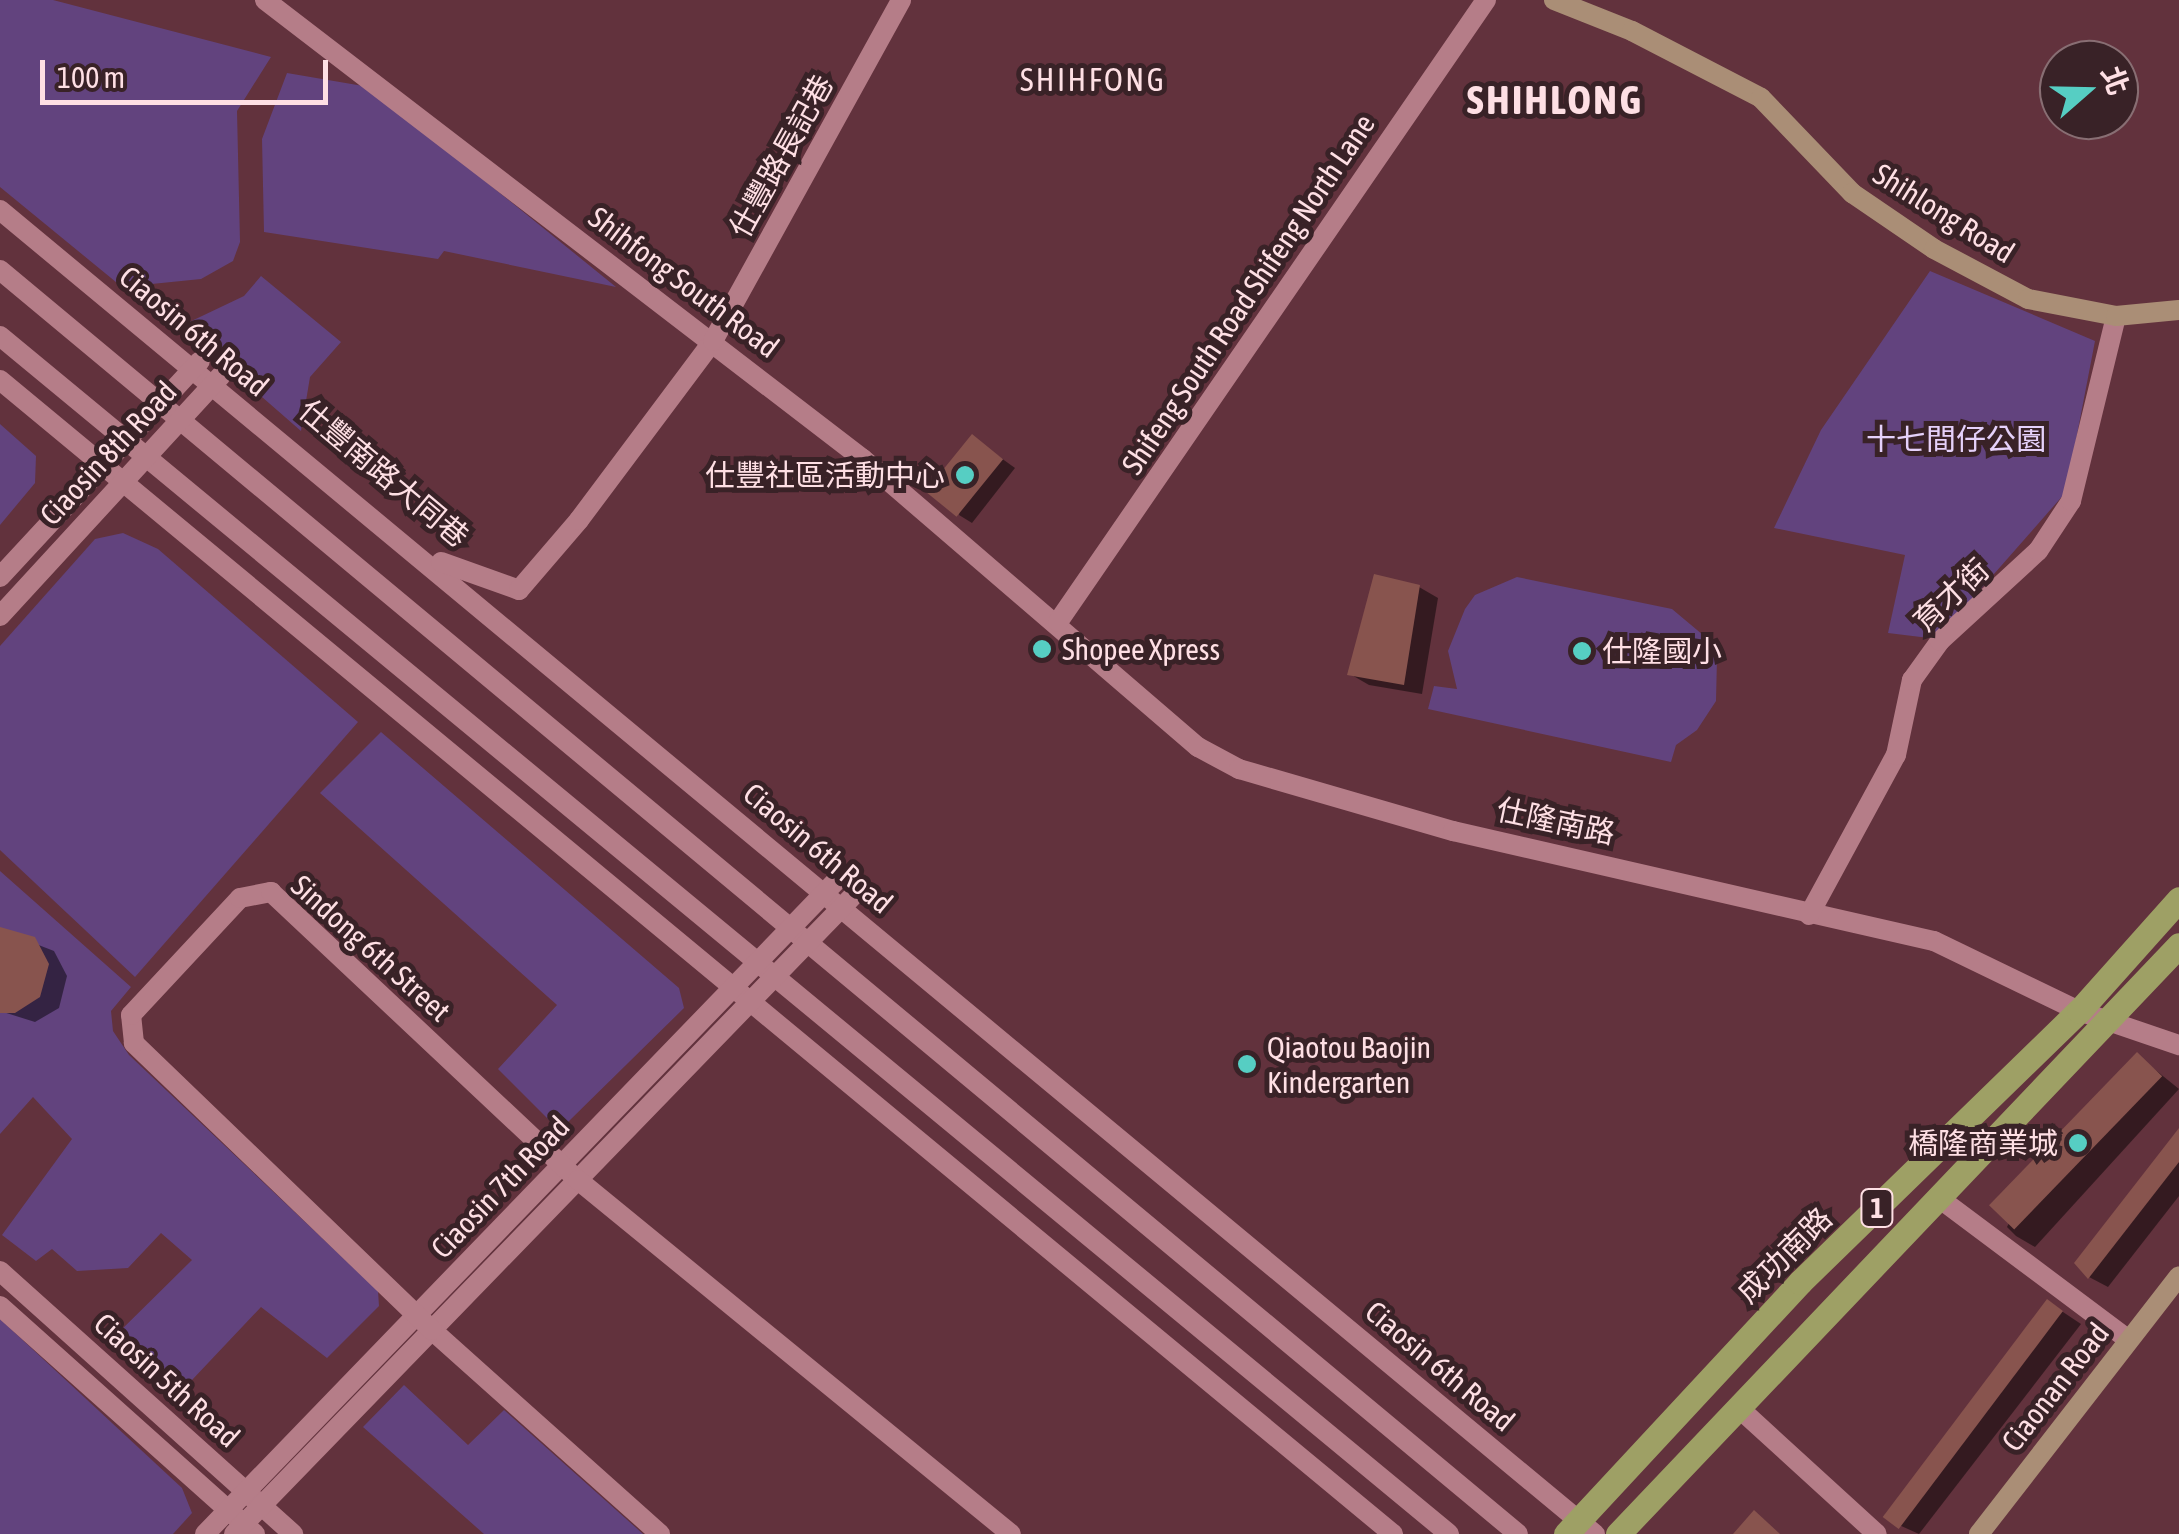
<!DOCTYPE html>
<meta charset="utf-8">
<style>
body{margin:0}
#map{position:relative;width:2179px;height:1534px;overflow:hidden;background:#62323d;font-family:"Asap Condensed","Noto Sans TC",sans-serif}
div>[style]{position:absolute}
.green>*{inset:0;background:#62437e}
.shadow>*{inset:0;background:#0007}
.building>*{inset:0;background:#88544e;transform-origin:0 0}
.street>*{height:20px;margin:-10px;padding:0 10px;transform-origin:10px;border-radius:10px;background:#b57d88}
.secondary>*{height:20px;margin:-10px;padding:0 10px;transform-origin:10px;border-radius:10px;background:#aa8e76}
.primary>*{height:25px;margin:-12.5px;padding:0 12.5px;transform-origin:12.5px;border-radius:12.5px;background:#9ea065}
.dots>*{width:28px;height:28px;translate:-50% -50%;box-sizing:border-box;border:5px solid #392227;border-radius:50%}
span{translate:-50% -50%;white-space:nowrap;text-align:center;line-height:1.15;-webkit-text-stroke:10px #392227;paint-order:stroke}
.shield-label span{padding:2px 8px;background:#392227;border:2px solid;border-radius:8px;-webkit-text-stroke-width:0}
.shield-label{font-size:28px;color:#fedfe4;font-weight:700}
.street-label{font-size:30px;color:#fedfe4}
.park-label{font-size:30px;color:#e5d1fa}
.poi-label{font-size:30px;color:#fedfe4}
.right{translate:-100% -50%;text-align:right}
.left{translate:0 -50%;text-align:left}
.neighbourhood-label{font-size:32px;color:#fedfe4;letter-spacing:2.5px}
.district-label{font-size:40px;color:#fedfe4;font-weight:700;letter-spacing:2.5px}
.north{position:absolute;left:2039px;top:40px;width:100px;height:100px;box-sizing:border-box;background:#392227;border:2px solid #886e73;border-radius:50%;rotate:70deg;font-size:28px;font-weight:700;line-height:40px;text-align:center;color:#fedfe4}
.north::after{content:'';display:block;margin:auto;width:35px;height:45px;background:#56cec3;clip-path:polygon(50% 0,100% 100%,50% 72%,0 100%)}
.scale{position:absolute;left:40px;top:60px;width:288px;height:45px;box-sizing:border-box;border:5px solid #fedfe4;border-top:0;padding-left:12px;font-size:30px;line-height:35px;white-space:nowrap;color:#fedfe4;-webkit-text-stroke:8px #392227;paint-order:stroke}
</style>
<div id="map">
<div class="green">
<div style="clip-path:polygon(0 0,53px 0,271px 57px,237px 111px,240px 242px,233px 261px,201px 279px,122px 287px,0 187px)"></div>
<div style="clip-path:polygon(287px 73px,369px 87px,616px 287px,444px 251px,438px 259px,264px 232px,262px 139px)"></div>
<div style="clip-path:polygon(1930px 271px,2095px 341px,2066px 492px,1957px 616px,1929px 638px,1888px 633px,1905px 555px,1774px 528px,1821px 430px)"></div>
<div style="clip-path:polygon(261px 276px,341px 342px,310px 377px,301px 431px,181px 326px,244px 296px)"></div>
<div style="clip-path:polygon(0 424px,36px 456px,35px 483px,0 525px)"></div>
<div style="clip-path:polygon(123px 533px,158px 549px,358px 722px,135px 977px,0 850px,0 646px,95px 539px)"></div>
<div style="clip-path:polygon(1517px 577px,1672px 609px,1709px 640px,1717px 658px,1716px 701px,1697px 730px,1676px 745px,1671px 762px,1428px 709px,1434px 686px,1457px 689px,1448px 651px,1465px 609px,1475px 595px)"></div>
<div style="clip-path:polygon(381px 732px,679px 988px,684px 1008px,568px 1122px,551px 1122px,498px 1069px,557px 1005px,320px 793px)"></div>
<div style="clip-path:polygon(0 871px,131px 987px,111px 1011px,113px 1031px,129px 1055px,378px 1291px,379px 1306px,327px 1358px,261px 1307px,175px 1398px,113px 1338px,192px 1260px,161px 1233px,128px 1268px,77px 1271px,52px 1249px,36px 1261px,2px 1235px,72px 1139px,33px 1097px,0 1134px)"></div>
<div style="clip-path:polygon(0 1319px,182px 1488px,192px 1513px,173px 1534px,0 1534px)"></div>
<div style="clip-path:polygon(404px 1385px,468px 1445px,504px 1410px,643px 1534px,484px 1534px,363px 1427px)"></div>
</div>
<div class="shadow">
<div style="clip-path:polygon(972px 437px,1015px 468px,972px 523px,959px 515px)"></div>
<div style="clip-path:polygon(1419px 587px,1438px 598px,1422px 694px,1369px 685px,1350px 674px)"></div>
<div style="clip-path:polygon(0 930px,54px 951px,67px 976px,59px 1008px,35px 1022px,0 1011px)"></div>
<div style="clip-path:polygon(2137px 1055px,2179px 1089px,2035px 1247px,2016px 1236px,2007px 1227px,2010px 1221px)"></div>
<div style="clip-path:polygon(2179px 1132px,2179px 1196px,2108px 1287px,2089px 1277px)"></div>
<div style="clip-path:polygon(2048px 1302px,2081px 1324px,1919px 1534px,1899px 1525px)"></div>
</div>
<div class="building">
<div style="left:972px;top:434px;width:40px;height:74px;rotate:39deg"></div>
<div style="clip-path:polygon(1374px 574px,1420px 585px,1404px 685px,1347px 675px)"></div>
<div style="clip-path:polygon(0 927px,35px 937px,49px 964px,40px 997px,15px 1013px,0 1013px)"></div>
<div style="left:2137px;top:1052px;width:35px;height:213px;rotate:44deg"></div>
<div style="clip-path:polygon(2179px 1128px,2179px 1162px,2088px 1279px,2074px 1263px)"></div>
<div style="left:2047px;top:1299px;width:20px;height:273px;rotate:37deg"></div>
<div style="clip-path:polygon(1754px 1510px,1780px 1534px,1733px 1534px)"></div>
</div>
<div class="street">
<div style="left:265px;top:0;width:754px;rotate:37.51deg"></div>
<div style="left:863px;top:459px;width:442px;rotate:40.7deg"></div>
<div style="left:1198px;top:747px;width:47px;rotate:28.2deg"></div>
<div style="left:1239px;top:769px;width:223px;rotate:16.2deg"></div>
<div style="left:1453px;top:831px;width:493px;rotate:12.9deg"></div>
<div style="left:1934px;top:941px;width:161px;rotate:25.8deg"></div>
<div style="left:2079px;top:1011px;width:106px;rotate:18.8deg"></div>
<div style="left:0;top:210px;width:2073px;rotate:39.7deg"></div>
<div style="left:0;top:270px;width:1975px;rotate:39.78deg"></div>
<div style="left:0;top:336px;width:1880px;rotate:39.58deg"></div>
<div style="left:0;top:380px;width:1809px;rotate:39.64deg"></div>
<div style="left:441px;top:562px;width:83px;rotate:19.7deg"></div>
<div style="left:519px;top:590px;width:92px;rotate:-49.4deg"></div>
<div style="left:579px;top:520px;width:224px;rotate:-53.2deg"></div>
<div style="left:713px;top:341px;width:389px;rotate:-61.1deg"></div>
<div style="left:0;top:577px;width:294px;rotate:-47.2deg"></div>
<div style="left:0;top:616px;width:326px;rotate:-47.4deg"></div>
<div style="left:1058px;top:622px;width:755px;rotate:-55.47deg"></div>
<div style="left:1809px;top:915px;width:182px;rotate:-61.5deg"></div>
<div style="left:1896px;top:755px;width:77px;rotate:-78deg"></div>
<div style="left:1912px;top:680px;width:48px;rotate:-54.3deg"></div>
<div style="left:1940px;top:641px;width:133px;rotate:-42.6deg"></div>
<div style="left:2038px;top:551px;width:60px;rotate:-56.6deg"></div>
<div style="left:2071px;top:501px;width:190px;rotate:-76.3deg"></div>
<div style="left:1939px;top:1198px;width:237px;rotate:36.8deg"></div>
<div style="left:0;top:1271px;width:394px;rotate:41.9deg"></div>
<div style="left:0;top:1306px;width:342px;rotate:41.8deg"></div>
<div style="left:1740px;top:1409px;width:185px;rotate:42.4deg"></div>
<div style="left:205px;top:1534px;width:908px;rotate:-45.98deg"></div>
<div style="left:234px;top:1534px;width:889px;rotate:-45.87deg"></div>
<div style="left:660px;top:1534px;width:306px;rotate:-138.2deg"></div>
<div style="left:432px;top:1330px;width:414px;rotate:-136.1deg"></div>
<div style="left:134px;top:1043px;width:28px;rotate:-96deg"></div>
<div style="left:131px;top:1015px;width:160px;rotate:-47deg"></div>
<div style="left:240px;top:898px;width:32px;rotate:-11deg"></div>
<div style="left:271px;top:892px;width:421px;rotate:43.2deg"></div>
<div style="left:578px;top:1180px;width:559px;rotate:39.27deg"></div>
</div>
<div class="secondary">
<div style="left:1554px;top:0;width:84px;rotate:21.7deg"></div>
<div style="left:1632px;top:31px;width:145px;rotate:27.4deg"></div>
<div style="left:1761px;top:98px;width:132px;rotate:46.2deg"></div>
<div style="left:1852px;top:193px;width:99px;rotate:34.3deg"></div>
<div style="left:1934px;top:249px;width:106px;rotate:28deg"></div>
<div style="left:2028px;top:299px;width:90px;rotate:10.9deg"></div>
<div style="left:2116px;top:316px;width:63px;rotate:-5.4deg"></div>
<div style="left:1979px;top:1534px;width:326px;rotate:-52.2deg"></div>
</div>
<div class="primary">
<div style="left:1566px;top:1534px;width:344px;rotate:-47.1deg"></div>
<div style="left:1800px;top:1282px;width:389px;rotate:-44.2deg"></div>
<div style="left:2079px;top:1011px;width:150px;rotate:-48.2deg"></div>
<div style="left:1618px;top:1534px;width:813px;rotate:-46.39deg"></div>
</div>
<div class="dots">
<div style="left:965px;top:475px;background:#56cec3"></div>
<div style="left:1042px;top:649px;background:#56cec3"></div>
<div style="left:1582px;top:651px;background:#56cec3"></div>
<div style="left:1247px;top:1064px;background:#56cec3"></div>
<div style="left:2078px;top:1143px;background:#56cec3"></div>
</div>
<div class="shield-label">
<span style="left:1877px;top:1208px">1</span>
</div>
<div class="street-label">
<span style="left:781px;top:156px;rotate:-61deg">仕豐路長記巷</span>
<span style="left:1944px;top:213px;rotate:32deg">Shihlong Road</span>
<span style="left:684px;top:282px;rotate:37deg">Shihfong South Road</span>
<span style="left:1248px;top:294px;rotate:-56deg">Shifeng South Road Shifeng North Lane</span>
<span style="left:194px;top:331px;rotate:40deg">Ciaosin 6th Road</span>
<span style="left:108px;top:453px;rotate:-47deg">Ciaosin 8th Road</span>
<span style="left:384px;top:473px;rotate:40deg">仕豐南路大同巷</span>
<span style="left:1951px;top:595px;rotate:-43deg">育才街</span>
<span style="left:1556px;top:821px;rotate:12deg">仕隆南路</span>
<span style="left:818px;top:848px;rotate:40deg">Ciaosin 6th Road</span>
<span style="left:371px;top:948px;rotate:42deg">Sindong 6th Street</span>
<span style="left:500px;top:1187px;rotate:-46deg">Ciaosin 7th Road</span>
<span style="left:1784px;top:1255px;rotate:-45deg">成功南路</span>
<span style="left:1440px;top:1366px;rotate:40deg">Ciaosin 6th Road</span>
<span style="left:167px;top:1380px;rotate:42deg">Ciaosin 5th Road</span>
<span style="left:2055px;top:1387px;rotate:-52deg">Ciaonan Road</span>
</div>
<div class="park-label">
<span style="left:1956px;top:439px">十七間仔公園</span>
</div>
<div class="poi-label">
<span class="right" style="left:945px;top:475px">仕豐社區活動中心</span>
<span class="left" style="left:1062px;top:649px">Shopee Xpress</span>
<span class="left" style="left:1602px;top:651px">仕隆國小</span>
<span class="left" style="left:1267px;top:1064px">Qiaotou Baojin<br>Kindergarten</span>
<span class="right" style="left:2058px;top:1143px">橋隆商業城</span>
</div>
<div class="neighbourhood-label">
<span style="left:1093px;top:80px">SHIHFONG</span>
</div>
<div class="district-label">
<span style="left:1555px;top:100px">SHIHLONG</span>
</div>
<div class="north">北</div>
<div class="scale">100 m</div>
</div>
